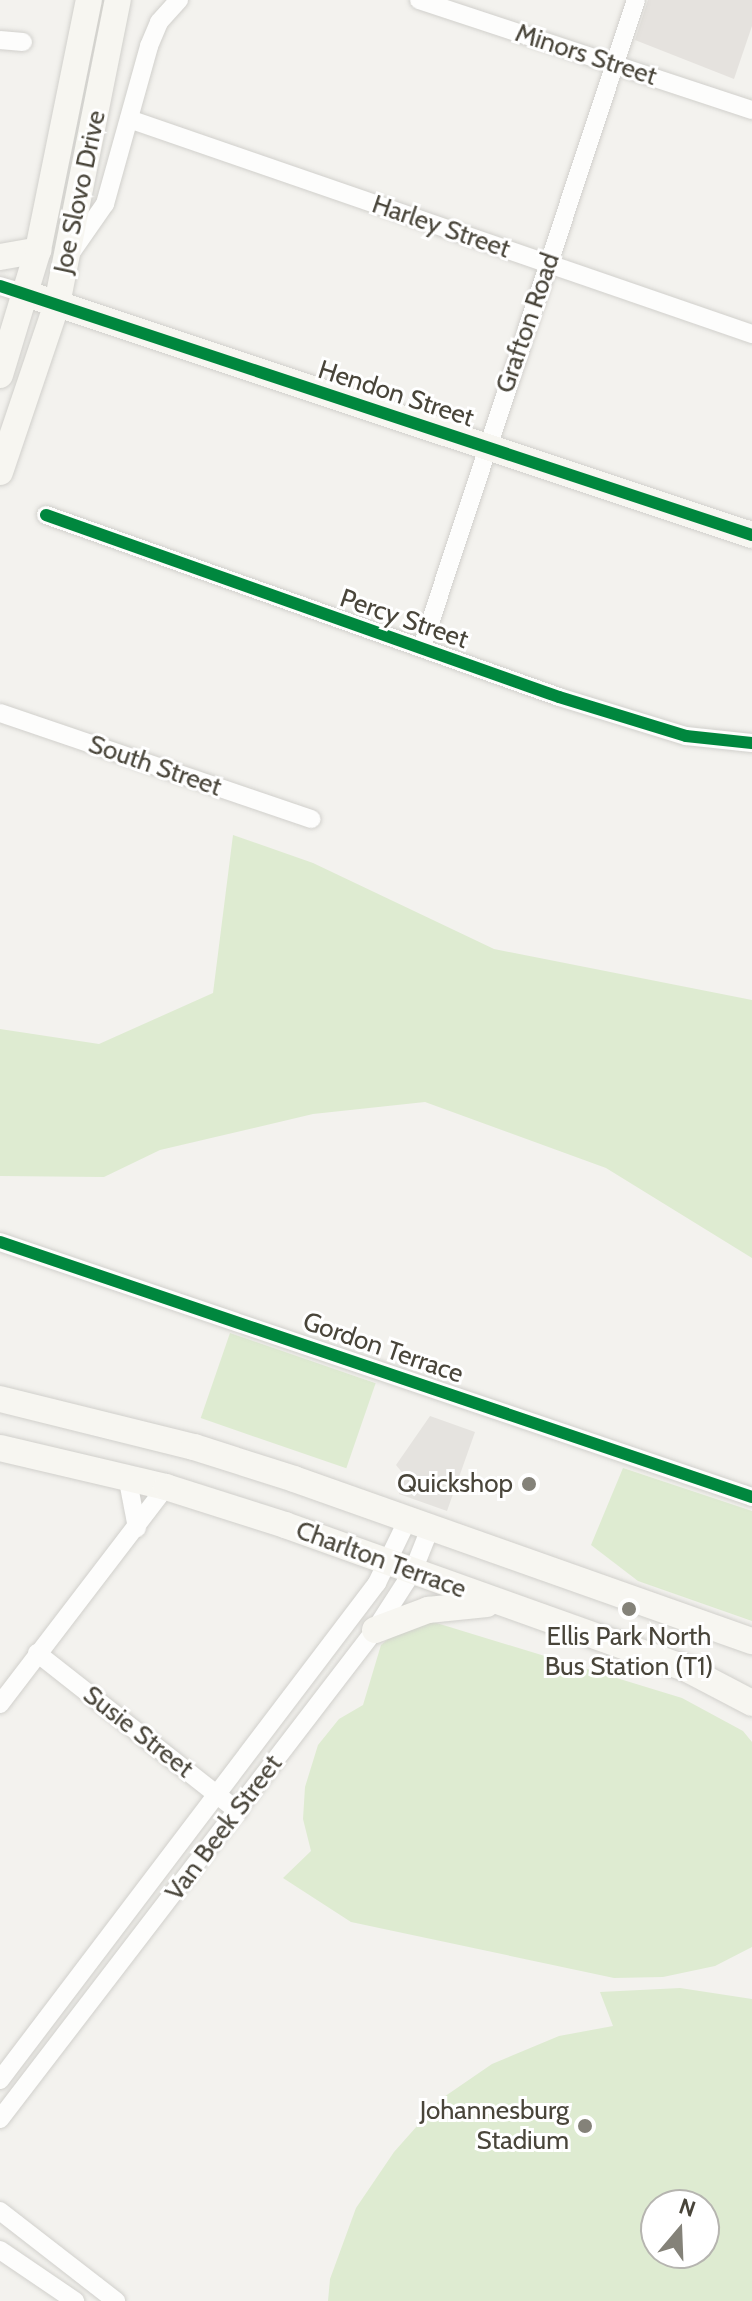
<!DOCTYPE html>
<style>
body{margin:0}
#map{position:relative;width:752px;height:2301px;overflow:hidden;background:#f3f2ee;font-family:Cabin,sans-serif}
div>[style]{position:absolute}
.industrial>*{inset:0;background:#e5e2de}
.green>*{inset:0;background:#deebd1;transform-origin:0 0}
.parking>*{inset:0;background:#e5e3df}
.roads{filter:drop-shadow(0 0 2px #d1d0cc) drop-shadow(0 0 2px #d1d0cc)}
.street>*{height:18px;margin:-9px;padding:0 9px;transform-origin:9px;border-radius:9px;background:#fdfdfc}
.secondary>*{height:26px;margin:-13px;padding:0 13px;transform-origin:13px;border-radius:13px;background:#f7f6f1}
.cycleway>*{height:12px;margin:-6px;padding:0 6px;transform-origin:6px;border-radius:6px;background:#00873e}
.dots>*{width:22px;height:22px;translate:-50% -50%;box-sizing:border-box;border:4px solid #fff;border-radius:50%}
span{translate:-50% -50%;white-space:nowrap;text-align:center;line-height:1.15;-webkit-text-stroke:6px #fff;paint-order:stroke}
.street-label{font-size:26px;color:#49453a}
.poi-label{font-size:26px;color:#49453a}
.right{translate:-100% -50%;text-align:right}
.north{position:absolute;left:640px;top:2189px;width:80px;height:80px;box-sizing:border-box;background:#fff;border:2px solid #b6b5b0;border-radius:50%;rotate:19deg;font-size:22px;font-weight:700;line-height:32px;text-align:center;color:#49453a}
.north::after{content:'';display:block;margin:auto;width:28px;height:36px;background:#848279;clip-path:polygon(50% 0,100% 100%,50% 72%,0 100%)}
</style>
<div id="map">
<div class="industrial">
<div style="clip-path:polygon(648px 0,752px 0,752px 26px,734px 79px,635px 40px)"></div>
</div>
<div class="green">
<div style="clip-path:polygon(233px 835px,313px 863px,494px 949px,752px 1000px,752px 1258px,606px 1168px,425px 1102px,313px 1114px,160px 1150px,104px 1177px,0 1176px,0 1029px,99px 1044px,213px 993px)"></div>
<div style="left:230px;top:1333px;width:154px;height:90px;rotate:19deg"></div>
<div style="clip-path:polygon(623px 1468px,752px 1511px,752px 1621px,638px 1581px,591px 1545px)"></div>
<div style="clip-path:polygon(430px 1621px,682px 1698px,743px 1731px,752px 1742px,752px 1947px,715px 1966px,663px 1977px,614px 1978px,351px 1922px,283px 1878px,311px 1851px,303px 1819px,305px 1787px,318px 1745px,339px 1719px,363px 1705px,381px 1645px,399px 1630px)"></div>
<div style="clip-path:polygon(evenodd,680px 1988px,752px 1999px,752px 2301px,328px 2301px,330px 2279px,356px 2208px,394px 2152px,441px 2099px,492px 2064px,559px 2036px,613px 2026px,600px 1992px,680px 1988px,656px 2205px,704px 2205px,704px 2253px,656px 2253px,656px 2205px)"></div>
</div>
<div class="parking">
<div style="clip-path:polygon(430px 1416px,475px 1432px,447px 1511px,399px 1494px,405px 1476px,396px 1465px)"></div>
</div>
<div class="roads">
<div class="street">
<div style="left:419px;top:0;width:351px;rotate:18.3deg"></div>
<div style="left:0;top:40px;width:23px;rotate:5deg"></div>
<div style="left:129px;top:119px;width:659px;rotate:19.04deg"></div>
<div style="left:68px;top:257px;width:65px;rotate:-55.1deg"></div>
<div style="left:105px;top:204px;width:164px;rotate:-74.4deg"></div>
<div style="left:149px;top:46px;width:26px;rotate:-67deg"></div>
<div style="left:159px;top:22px;width:30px;rotate:-48deg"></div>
<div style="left:0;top:286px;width:28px;rotate:17deg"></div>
<div style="left:46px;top:515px;width:544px;rotate:19.53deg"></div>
<div style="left:559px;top:697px;width:133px;rotate:17.1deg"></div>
<div style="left:686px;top:736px;width:66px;rotate:6.1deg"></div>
<div style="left:422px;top:647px;width:681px;rotate:-71.7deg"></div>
<div style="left:0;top:713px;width:329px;rotate:18.8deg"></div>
<div style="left:0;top:1242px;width:794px;rotate:18.73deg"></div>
<div style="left:127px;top:1476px;width:53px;rotate:79.1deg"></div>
<div style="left:37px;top:1653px;width:256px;rotate:38.2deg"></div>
<div style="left:0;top:1704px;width:273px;rotate:-52.6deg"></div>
<div style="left:0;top:2080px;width:624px;rotate:-52.82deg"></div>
<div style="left:377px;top:1583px;width:71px;rotate:-64.2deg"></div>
<div style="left:0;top:2119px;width:616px;rotate:-52.52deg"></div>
<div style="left:375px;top:1630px;width:70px;rotate:-57.2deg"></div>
<div style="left:413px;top:1571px;width:48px;rotate:-68.2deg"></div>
<div style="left:0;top:2211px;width:147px;rotate:37.8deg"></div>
<div style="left:0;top:2250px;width:91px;rotate:34.2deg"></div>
</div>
<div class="secondary">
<div style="left:0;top:257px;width:39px;rotate:-10deg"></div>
<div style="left:27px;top:294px;width:764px;rotate:18.39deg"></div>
<div style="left:0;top:375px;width:131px;rotate:-73.1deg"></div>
<div style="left:38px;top:250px;width:255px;rotate:-78.5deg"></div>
<div style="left:0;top:472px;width:177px;rotate:-71.3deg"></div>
<div style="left:57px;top:304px;width:310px;rotate:-78.7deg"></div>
<div style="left:0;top:1399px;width:200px;rotate:13.9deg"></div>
<div style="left:194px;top:1447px;width:105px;rotate:17.7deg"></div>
<div style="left:294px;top:1479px;width:486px;rotate:19.5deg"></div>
<div style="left:0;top:1448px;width:171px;rotate:13.2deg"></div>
<div style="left:166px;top:1487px;width:125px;rotate:17.7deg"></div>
<div style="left:285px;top:1525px;width:429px;rotate:19.7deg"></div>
<div style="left:689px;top:1670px;width:71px;rotate:27.6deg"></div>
<div style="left:375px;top:1630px;width:57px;rotate:-20.7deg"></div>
<div style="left:428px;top:1610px;width:59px;rotate:-5.8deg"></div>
</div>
</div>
<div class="cycleway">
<div style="left:0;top:286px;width:792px;rotate:18.32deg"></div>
<div style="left:46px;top:515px;width:544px;rotate:19.53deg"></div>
<div style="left:559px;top:697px;width:133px;rotate:17.1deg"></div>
<div style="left:686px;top:736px;width:66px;rotate:6.1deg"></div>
<div style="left:0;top:1242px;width:794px;rotate:18.73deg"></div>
</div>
<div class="dots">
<div style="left:529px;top:1484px;background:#848279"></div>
<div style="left:629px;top:1609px;background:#848279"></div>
<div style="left:585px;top:2126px;background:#848279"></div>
</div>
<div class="street-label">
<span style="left:586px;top:55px;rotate:18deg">Minors Street</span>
<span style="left:80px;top:192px;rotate:-78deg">Joe Slovo Drive</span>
<span style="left:441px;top:227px;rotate:19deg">Harley Street</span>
<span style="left:528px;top:323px;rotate:-71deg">Grafton Road</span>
<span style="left:396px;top:394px;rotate:18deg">Hendon Street</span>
<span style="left:404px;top:619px;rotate:19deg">Percy Street</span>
<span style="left:155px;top:766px;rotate:19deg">South Street</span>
<span style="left:383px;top:1348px;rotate:19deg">Gordon Terrace</span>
<span style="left:381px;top:1560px;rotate:20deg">Charlton Terrace</span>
<span style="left:138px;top:1732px;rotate:38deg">Susie Street</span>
<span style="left:224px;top:1828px;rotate:-53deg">Van Beek Street</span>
</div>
<div class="poi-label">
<span class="right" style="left:513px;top:1484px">Quickshop</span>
<span style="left:629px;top:1652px">Ellis Park North<br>Bus Station (T1)</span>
<span class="right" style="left:569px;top:2126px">Johannesburg<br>Stadium</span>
</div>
<div class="north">N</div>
</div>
